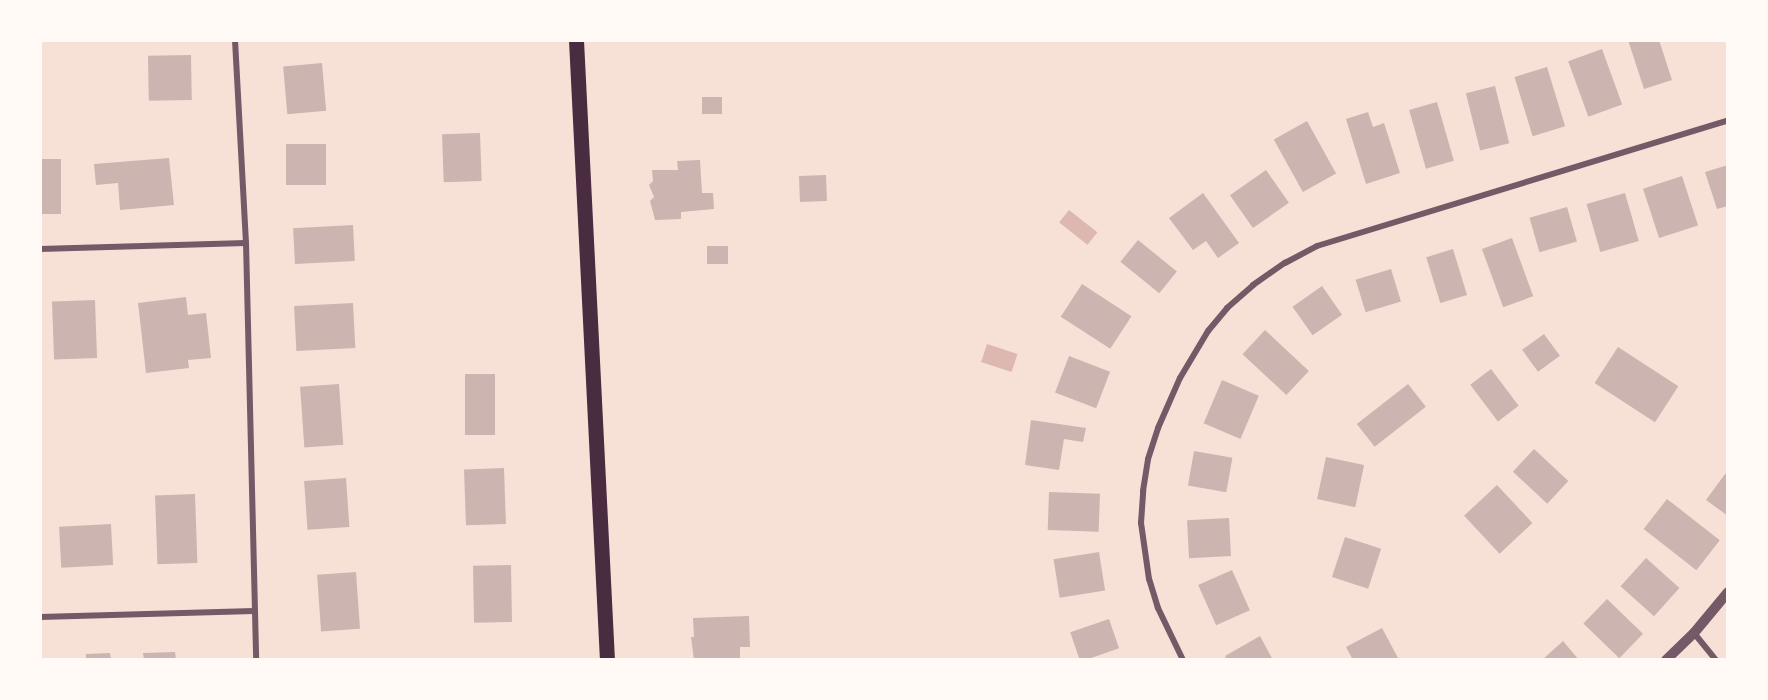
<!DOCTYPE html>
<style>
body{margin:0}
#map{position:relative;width:1768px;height:700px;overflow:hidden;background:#f7e1d7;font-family:"Work Sans",sans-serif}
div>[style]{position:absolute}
.water>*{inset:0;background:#dcb8b0;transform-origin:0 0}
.building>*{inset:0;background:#ccb4b1;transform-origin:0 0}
.minor>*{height:6px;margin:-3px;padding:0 3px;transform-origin:3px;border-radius:3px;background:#755966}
.tertiary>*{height:10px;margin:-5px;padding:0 5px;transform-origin:5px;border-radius:5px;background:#755966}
.primary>*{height:15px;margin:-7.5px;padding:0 7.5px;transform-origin:7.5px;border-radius:7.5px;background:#4a2c40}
span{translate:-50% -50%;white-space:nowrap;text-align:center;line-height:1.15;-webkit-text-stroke:6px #fffaf5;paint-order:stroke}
.frame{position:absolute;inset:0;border:42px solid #fffaf5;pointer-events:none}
</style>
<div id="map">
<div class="water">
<div style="left:1069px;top:210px;width:36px;height:16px;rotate:38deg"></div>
<div style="left:987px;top:344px;width:32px;height:19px;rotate:18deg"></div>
</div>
<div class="building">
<div style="clip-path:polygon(1628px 40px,1659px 40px,1672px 80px,1644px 89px)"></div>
<div style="left:1602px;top:49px;width:59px;height:36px;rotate:70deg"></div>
<div style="left:191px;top:55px;width:45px;height:43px;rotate:89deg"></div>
<div style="left:322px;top:63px;width:48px;height:39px;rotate:85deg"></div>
<div style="left:1547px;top:67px;width:62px;height:34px;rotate:73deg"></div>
<div style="left:1495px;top:86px;width:59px;height:30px;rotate:76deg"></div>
<div style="left:702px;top:97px;width:20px;height:17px"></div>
<div style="left:1437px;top:102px;width:61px;height:29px;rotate:74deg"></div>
<div style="clip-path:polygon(1368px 112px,1373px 127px,1384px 123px,1400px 173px,1366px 184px,1346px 119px)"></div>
<div style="left:1307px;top:121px;width:60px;height:38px;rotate:61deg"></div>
<div style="left:480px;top:133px;width:48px;height:38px;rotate:88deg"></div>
<div style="left:286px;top:144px;width:40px;height:41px"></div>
<div style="clip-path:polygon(169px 158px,174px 205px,120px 210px,118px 183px,96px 185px,94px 164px)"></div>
<div style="left:40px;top:159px;width:21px;height:55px"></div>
<div style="clip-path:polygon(700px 160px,702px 193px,713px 193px,714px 209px,681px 212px,681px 219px,655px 220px,650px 201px,654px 197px,649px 185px,653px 181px,652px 170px,678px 170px,677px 161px)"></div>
<div style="clip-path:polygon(1728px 165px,1728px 206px,1717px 209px,1705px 172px)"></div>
<div style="left:1266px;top:170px;width:40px;height:44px;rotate:55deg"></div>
<div style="left:826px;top:175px;width:26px;height:27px;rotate:88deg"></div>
<div style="left:1682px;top:176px;width:52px;height:41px;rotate:72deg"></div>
<div style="clip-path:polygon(1203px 193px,1239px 243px,1218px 258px,1206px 241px,1193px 250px,1169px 218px)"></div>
<div style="left:1625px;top:193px;width:50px;height:40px;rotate:74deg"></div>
<div style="left:1567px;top:207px;width:36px;height:39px;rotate:74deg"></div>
<div style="left:353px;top:225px;width:36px;height:60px;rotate:87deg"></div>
<div style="left:1512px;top:238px;width:62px;height:32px;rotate:70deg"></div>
<div style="left:1138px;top:240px;width:50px;height:28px;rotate:39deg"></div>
<div style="left:707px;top:246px;width:21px;height:18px"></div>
<div style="left:1453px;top:249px;width:48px;height:28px;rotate:73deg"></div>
<div style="left:1391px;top:269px;width:34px;height:37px;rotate:73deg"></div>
<div style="left:1082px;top:284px;width:59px;height:39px;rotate:33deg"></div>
<div style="left:1322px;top:286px;width:35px;height:36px;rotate:55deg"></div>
<div style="clip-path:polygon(186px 297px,188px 315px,206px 313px,211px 358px,188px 360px,189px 368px,146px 373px,138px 303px)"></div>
<div style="left:95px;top:300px;width:58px;height:43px;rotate:88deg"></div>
<div style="left:353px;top:303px;width:45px;height:59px;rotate:87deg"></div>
<div style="left:1265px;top:330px;width:60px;height:33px;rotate:43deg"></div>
<div style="left:1544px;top:334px;width:27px;height:27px;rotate:54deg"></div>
<div style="left:1618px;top:347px;width:72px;height:43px;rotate:33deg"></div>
<div style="left:1069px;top:356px;width:44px;height:39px;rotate:21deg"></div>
<div style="left:1491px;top:369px;width:46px;height:26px;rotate:53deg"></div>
<div style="left:465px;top:374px;width:30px;height:61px"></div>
<div style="left:1222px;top:380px;width:40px;height:47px;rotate:23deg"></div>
<div style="left:339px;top:384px;width:61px;height:39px;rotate:86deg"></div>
<div style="left:1408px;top:384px;width:29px;height:65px;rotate:52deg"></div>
<div style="clip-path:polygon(1031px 420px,1086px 428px,1083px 442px,1064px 439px,1059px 470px,1025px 465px)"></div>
<div style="left:1534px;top:449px;width:47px;height:31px;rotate:43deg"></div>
<div style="left:1194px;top:451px;width:39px;height:35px;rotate:10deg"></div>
<div style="left:1326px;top:457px;width:39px;height:43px;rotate:12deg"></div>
<div style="left:504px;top:468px;width:56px;height:40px;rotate:88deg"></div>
<div style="clip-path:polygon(1725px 474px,1728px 476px,1728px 516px,1706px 500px)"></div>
<div style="left:346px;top:478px;width:49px;height:42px;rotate:86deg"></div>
<div style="left:1497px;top:485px;width:52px;height:45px;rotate:47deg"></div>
<div style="left:1049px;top:492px;width:51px;height:38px;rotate:2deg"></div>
<div style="left:195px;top:494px;width:69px;height:40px;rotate:88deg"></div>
<div style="left:1667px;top:499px;width:67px;height:38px;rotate:38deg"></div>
<div style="left:1229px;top:518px;width:38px;height:42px;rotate:87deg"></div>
<div style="left:111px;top:524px;width:41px;height:52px;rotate:87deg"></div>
<div style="left:1345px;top:537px;width:38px;height:42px;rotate:18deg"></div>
<div style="left:1099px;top:552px;width:39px;height:46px;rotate:81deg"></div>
<div style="left:1646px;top:558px;width:45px;height:38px;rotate:42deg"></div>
<div style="left:511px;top:565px;width:57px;height:38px;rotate:89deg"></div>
<div style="left:1232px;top:570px;width:44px;height:37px;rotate:66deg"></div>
<div style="left:356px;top:572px;width:57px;height:39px;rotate:86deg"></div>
<div style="left:1607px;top:599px;width:50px;height:34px;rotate:44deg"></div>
<div style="clip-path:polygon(749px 616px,750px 647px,740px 647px,740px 660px,694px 660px,691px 637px,694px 637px,693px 618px)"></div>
<div style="left:1109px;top:619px;width:31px;height:41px;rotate:71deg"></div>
<div style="clip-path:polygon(1382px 628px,1398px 658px,1353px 660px,1346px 647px)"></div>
<div style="clip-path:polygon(1260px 636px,1273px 660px,1227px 660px,1225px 656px)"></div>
<div style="clip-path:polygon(1563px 641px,1579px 660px,1542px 660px)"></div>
<div style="clip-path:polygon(175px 652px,176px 660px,144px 660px,143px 653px)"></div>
<div style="clip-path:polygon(110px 653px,111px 660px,86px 660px,86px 654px)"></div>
</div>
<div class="minor">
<div style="left:235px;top:40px;width:203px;rotate:86.9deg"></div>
<div style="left:246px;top:243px;width:417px;rotate:88.6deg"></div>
<div style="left:40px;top:249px;width:206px;rotate:-1.7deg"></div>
<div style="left:40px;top:617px;width:214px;rotate:-1.6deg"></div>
<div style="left:1694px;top:633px;width:35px;rotate:51deg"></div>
<div style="left:1183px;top:660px;width:58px;rotate:-115.7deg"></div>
<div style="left:1158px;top:608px;width:30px;rotate:-107deg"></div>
<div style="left:1149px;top:579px;width:57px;rotate:-98.1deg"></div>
<div style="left:1141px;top:523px;width:32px;rotate:-86deg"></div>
<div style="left:1143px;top:491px;width:32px;rotate:-81deg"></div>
<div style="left:1148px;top:459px;width:33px;rotate:-72deg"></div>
<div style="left:1158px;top:428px;width:55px;rotate:-66.3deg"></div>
<div style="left:1180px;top:378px;width:55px;rotate:-59.2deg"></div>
<div style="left:1208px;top:331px;width:30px;rotate:-50deg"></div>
<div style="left:1227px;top:308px;width:35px;rotate:-41deg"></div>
<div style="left:1253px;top:285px;width:39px;rotate:-35deg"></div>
<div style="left:1285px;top:263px;width:36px;rotate:-28deg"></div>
<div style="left:1317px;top:246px;width:430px;rotate:-17deg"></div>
</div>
<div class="tertiary">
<div style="left:1666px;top:660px;width:39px;rotate:-44deg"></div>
<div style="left:1694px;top:633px;width:53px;rotate:-50.3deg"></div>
</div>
<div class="primary">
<div style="left:576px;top:40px;width:621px;rotate:87.14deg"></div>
</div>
<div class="frame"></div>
</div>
